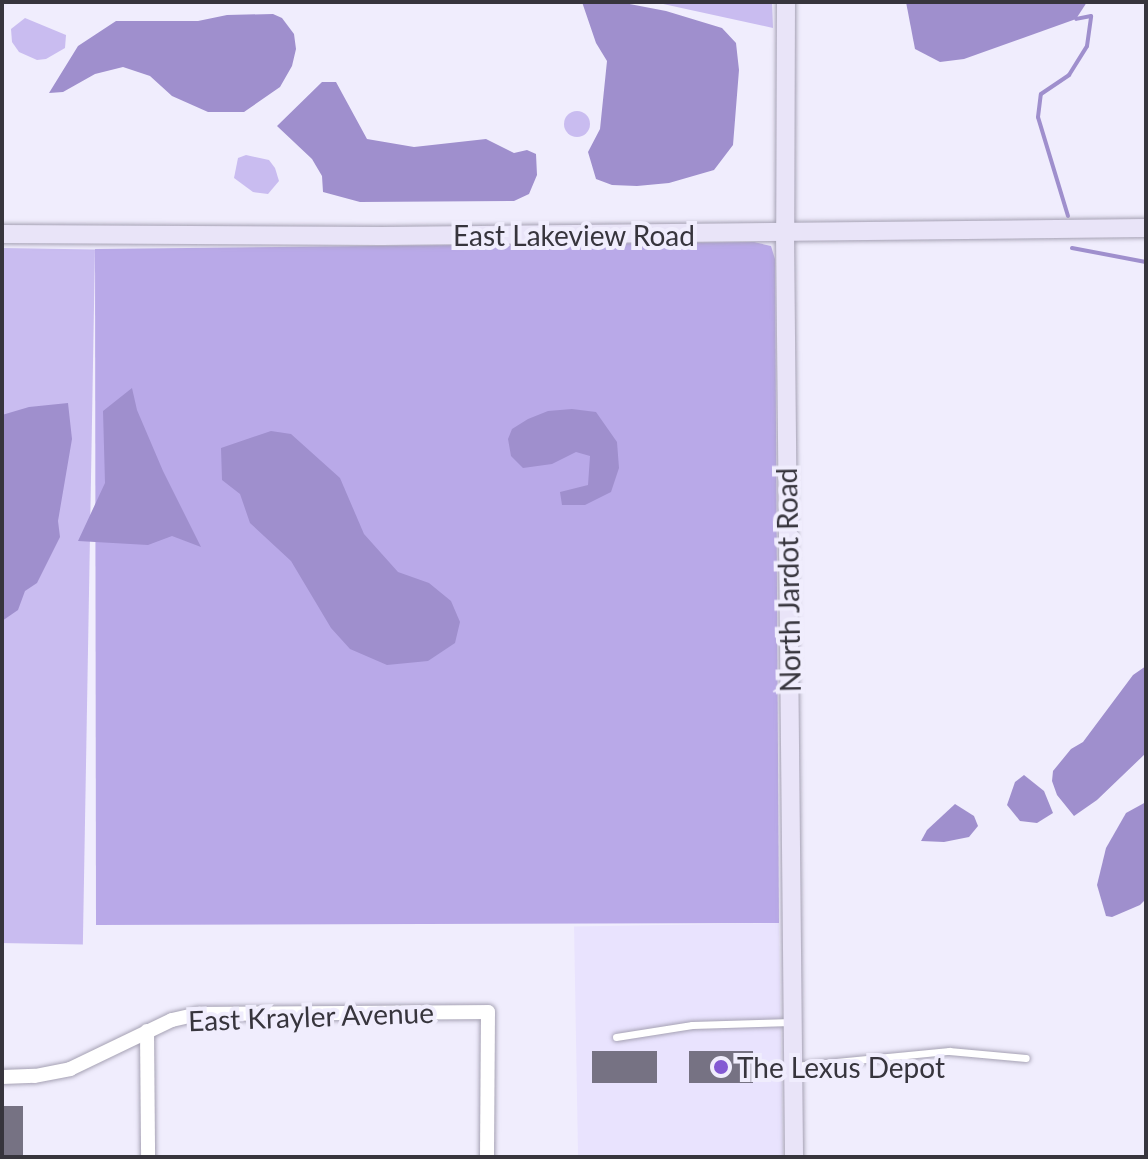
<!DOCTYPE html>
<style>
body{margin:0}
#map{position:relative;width:1148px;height:1159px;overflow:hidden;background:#f0edfd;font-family:Lato,sans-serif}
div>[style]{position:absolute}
.built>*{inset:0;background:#e9e3fe;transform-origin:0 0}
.green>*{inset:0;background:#c9bcf0;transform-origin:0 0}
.round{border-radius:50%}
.forest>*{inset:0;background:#b9a9e8}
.water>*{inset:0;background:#9f8fcd}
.stream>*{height:4px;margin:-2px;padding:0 2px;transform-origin:2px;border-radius:2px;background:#9f8fcd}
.building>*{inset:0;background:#767283;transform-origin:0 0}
.roads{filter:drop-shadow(0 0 2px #a5a1b3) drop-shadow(0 0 2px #a5a1b3)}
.lane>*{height:7px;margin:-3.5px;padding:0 3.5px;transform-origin:3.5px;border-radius:3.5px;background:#fff}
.street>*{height:14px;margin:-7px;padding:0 7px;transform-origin:7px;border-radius:7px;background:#fff}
.secondary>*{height:18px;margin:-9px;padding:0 9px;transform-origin:9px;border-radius:9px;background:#e9e4f8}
.dots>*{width:22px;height:22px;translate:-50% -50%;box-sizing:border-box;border:4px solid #f0edfd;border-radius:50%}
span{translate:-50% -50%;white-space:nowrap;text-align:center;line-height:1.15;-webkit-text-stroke:8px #f0edfd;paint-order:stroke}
.street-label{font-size:28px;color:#37353d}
.poi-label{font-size:28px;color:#37353d}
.left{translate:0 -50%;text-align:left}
.frame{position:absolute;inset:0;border:4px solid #37353d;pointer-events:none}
</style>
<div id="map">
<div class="built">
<div style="left:779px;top:923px;width:234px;height:205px;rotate:89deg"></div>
</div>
<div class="green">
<div style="clip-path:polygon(654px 2px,772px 2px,773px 28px)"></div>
<div style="clip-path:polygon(25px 18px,66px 35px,65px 48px,46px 59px,37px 60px,19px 52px,12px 42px,11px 29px)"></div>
<div class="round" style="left:564px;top:111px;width:26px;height:26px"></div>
<div style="clip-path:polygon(246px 155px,269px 160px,275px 168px,279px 181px,268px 194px,253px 192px,234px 178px,238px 158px)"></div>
<div style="left:2px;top:248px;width:93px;height:695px;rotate:1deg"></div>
</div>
<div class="forest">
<div style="clip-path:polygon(754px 242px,771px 246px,775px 259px,779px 923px,96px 925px,95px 249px)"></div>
</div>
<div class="water">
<div style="clip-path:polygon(582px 2px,619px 2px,666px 11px,722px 28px,736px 43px,739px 70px,733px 145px,714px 170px,669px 183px,637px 186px,612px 185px,596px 179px,588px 152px,600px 129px,607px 61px,596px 43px)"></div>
<div style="clip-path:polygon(906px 2px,1087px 2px,1076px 19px,964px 59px,940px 62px,915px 49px)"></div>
<div style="clip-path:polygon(273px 14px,282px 18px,294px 34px,296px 49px,292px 66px,280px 87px,244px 112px,208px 112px,172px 96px,150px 76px,123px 67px,95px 74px,63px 92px,49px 93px,78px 46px,116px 21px,198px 21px,227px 15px)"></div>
<div style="clip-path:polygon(322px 82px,336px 82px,367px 139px,414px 147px,486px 139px,514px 153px,527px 150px,536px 154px,537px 175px,529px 194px,514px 201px,360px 202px,323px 192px,322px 176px,312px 159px,277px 126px)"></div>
<div style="clip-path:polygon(132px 388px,137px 410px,163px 471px,201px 547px,172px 536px,148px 545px,78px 541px,105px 483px,103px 411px)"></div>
<div style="clip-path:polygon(68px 403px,72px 439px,58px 521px,60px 537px,37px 583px,25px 591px,18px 610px,2px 621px,2px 415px,29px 407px)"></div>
<div style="clip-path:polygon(572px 409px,596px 412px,617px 442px,619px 468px,611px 492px,585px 505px,562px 505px,560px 492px,588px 485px,590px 456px,576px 452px,552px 464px,523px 468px,511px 456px,508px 439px,512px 429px,528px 419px,548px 411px)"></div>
<div style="clip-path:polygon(271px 431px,291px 434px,340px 478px,364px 534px,398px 572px,429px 583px,451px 601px,460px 622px,455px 643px,428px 661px,387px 665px,350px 649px,331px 628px,291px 561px,250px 523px,240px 494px,222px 480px,221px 448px)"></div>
<div style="clip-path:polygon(1146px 666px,1146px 753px,1097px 800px,1074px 816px,1057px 795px,1052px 781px,1053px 771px,1071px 749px,1083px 742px,1133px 675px)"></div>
<div style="clip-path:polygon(1024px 775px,1044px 791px,1053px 813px,1037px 823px,1020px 821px,1007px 805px,1015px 782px)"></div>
<div style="clip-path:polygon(1146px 802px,1146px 899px,1140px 905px,1112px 917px,1106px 916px,1097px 885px,1106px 848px,1126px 813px)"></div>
<div style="clip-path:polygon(955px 804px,974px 816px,978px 826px,969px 837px,944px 842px,921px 841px,927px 830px)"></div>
</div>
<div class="stream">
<div style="left:1068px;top:216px;width:103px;rotate:-106.9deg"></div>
<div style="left:1038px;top:117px;width:23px;rotate:-83deg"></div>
<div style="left:1041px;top:94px;width:34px;rotate:-34deg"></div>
<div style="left:1069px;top:75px;width:34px;rotate:-58deg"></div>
<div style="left:1087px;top:46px;width:30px;rotate:-82deg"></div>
<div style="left:1091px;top:16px;width:15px;rotate:169deg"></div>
<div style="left:1072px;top:248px;width:75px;rotate:10.7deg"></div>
</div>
<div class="building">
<div style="left:592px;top:1051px;width:65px;height:32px"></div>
<div style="left:689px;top:1051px;width:64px;height:32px"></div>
<div style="left:2px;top:1106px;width:21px;height:51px"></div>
</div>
<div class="roads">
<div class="lane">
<div style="left:616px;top:1037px;width:77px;rotate:-9deg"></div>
<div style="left:692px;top:1025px;width:99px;rotate:-1.7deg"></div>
<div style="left:795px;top:1066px;width:155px;rotate:-5.6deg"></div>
<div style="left:949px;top:1051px;width:77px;rotate:5.2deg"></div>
</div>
<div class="street">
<div style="left:147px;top:1031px;width:126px;rotate:89.5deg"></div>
<div style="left:2px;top:1077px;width:33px;rotate:-2deg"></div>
<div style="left:35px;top:1076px;width:36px;rotate:-11deg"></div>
<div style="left:70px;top:1069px;width:113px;rotate:-25.7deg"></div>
<div style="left:172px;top:1020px;width:28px;rotate:-13deg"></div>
<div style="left:199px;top:1014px;width:289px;rotate:-0.4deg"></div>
<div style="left:488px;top:1012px;width:145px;rotate:90.4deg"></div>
</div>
<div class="secondary">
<div style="left:786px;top:2px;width:231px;rotate:90.2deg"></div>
<div style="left:785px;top:233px;width:924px;rotate:89.44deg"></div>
<div style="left:2px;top:234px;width:380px;rotate:0.3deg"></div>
<div style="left:382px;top:236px;width:764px;rotate:-0.6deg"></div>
</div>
</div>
<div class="dots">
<div style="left:721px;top:1067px;background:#8359d3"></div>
</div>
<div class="street-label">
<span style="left:574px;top:235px">East Lakeview Road</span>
<span style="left:788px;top:580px;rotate:-91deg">North Jardot Road</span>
<span style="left:311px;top:1016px;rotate:-2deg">East Krayler Avenue</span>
</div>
<div class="poi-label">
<span class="left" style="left:737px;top:1067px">The Lexus Depot</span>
</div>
<div class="frame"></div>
</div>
